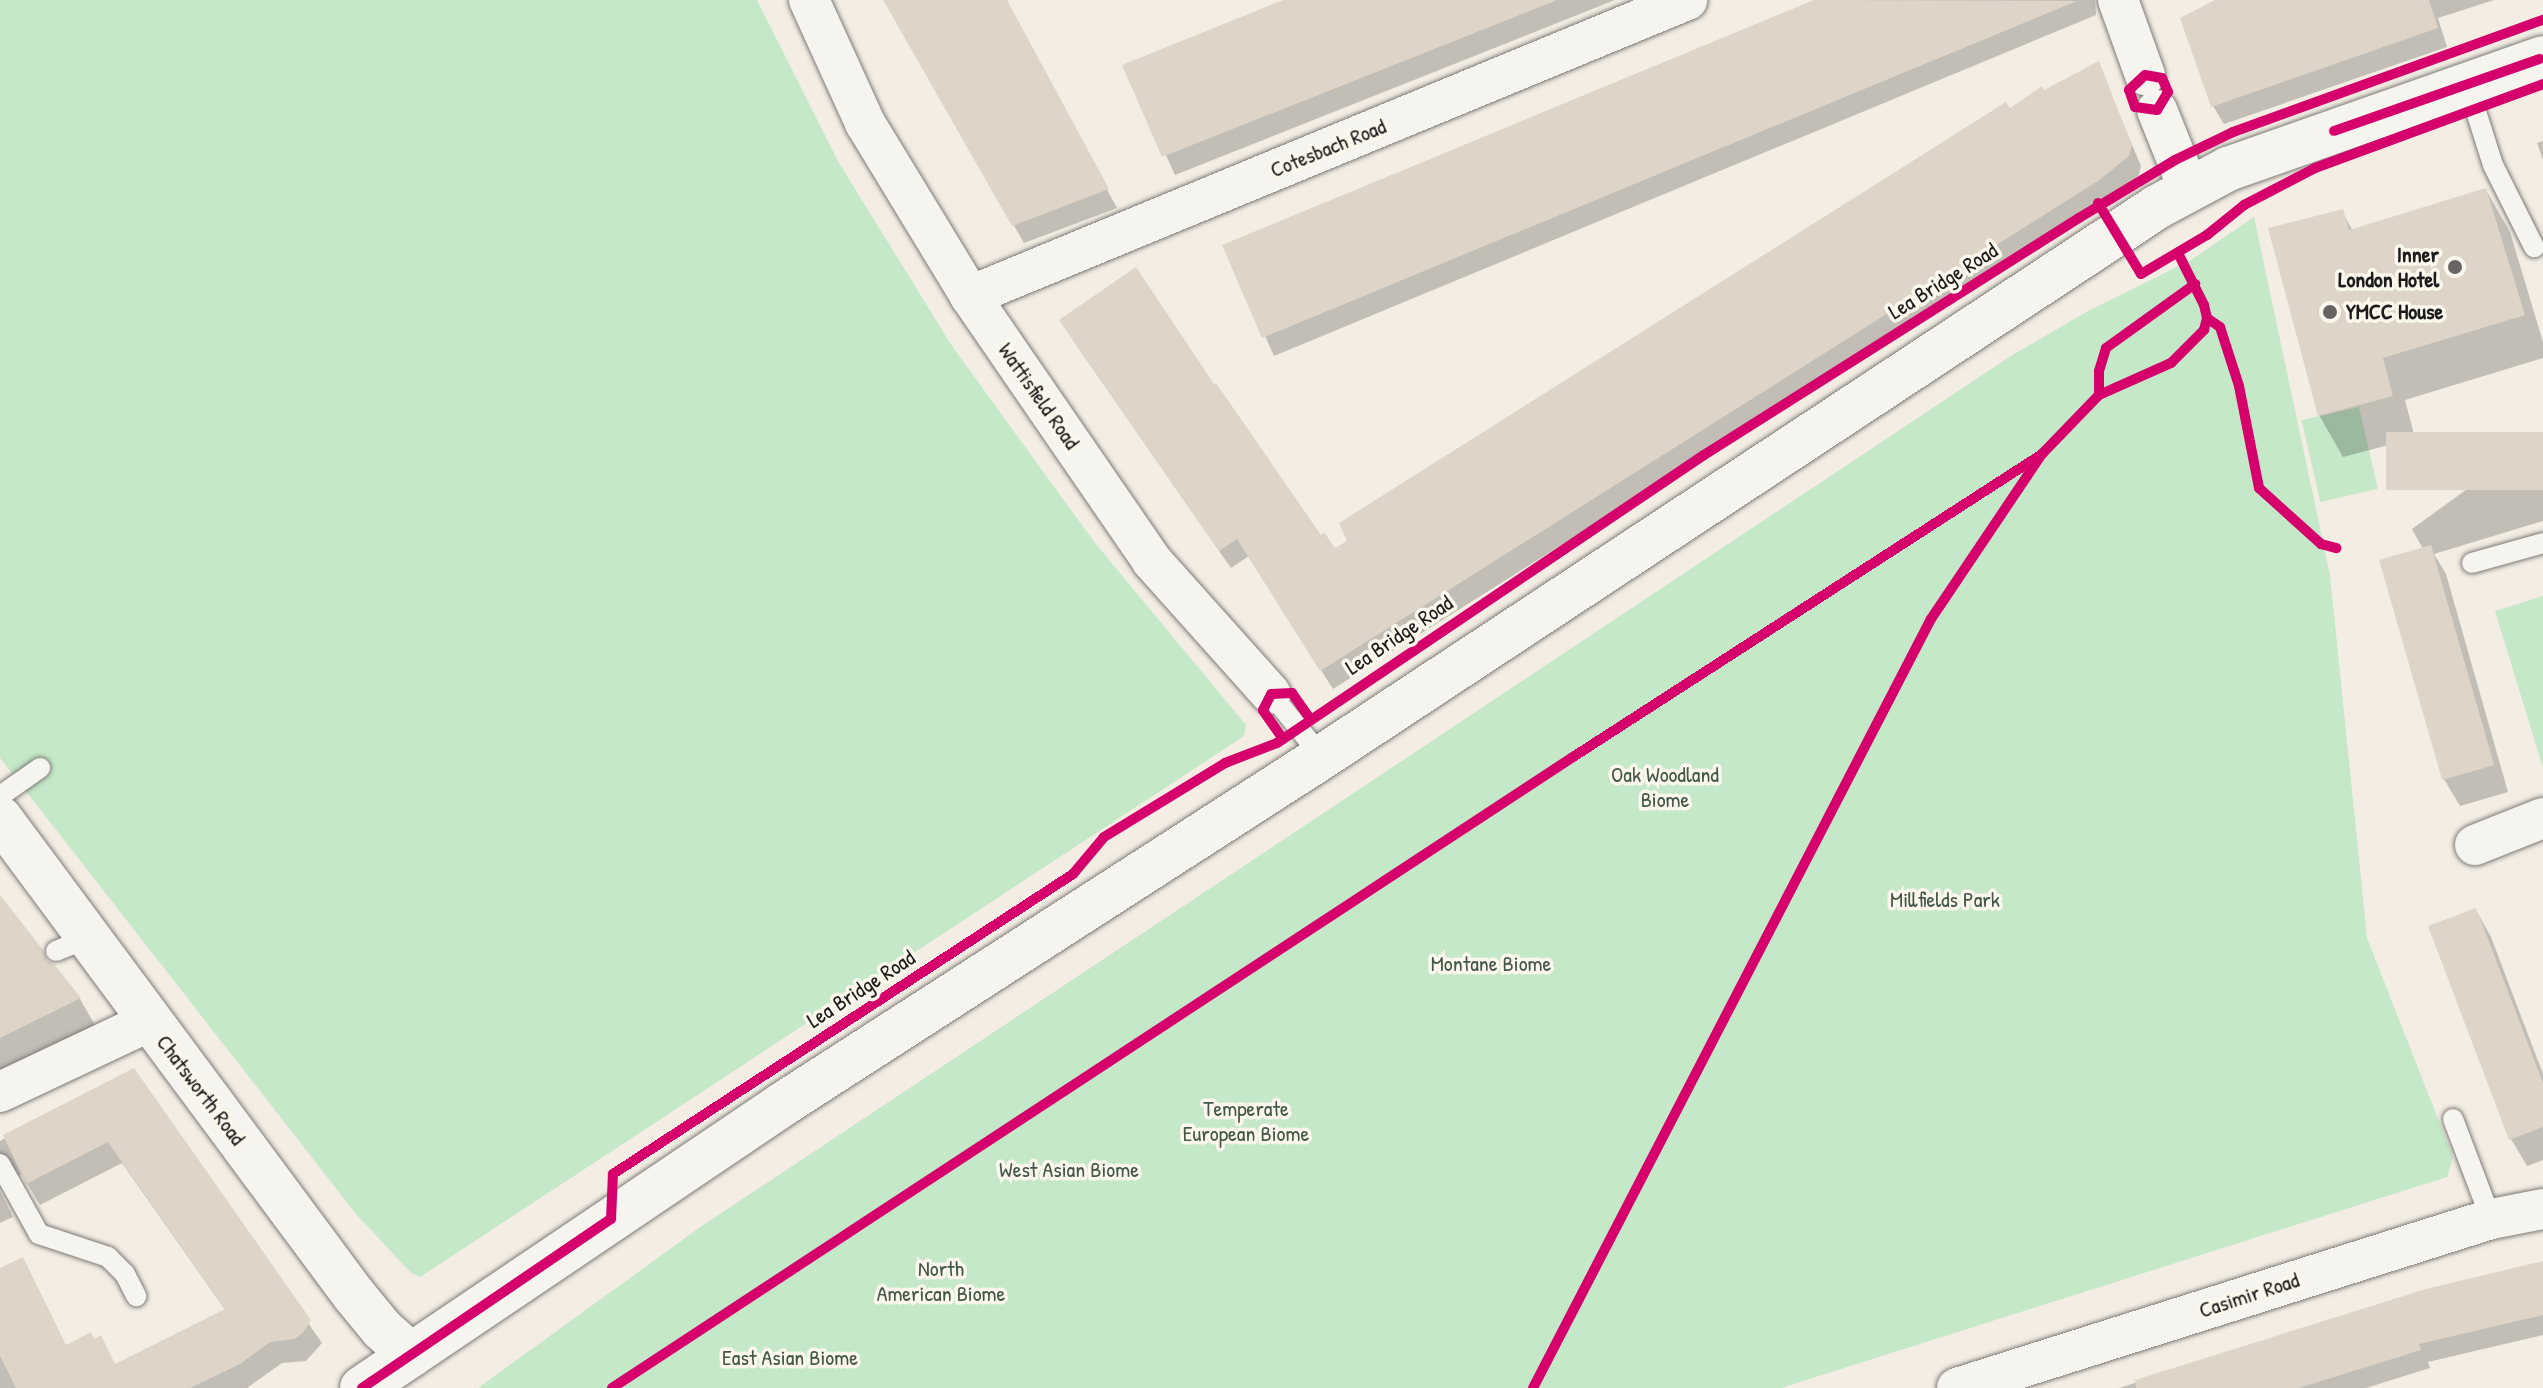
<!DOCTYPE html>
<style>
body{margin:0}
#map{position:relative;width:2543px;height:1388px;overflow:hidden;background:#f3ede3;font-family:"Patrick Hand",sans-serif}
div>[style]{position:absolute}
.green>*{inset:0;background:#c4e8c8;transform-origin:0 0}
.shadow>*{inset:0;background:#0003}
.building>*{inset:0;background:#ded5c8;transform-origin:0 0}
.roads{filter:drop-shadow(0 0 2px #7d7a76) drop-shadow(0 0 2px #7d7a76)}
.lane>*{height:20px;margin:-10px;padding:0 10px;transform-origin:10px;border-radius:10px;background:#f6f4ef}
.street>*{height:40px;margin:-20px;padding:0 20px;transform-origin:20px;border-radius:20px;background:#f6f4ef}
.secondary>*{height:44px;margin:-22px;padding:0 22px;transform-origin:22px;border-radius:22px;background:#f6f4ef}
.primary>*{height:44px;margin:-22px;padding:0 22px;transform-origin:22px;border-radius:22px;background:#f6f4ef}
.cycleway>*{height:10px;margin:-5px;padding:0 5px;transform-origin:5px;border-radius:5px;background:#d6006c}
.dots>*{width:22px;height:22px;translate:-50% -50%;box-sizing:border-box;border:4px solid #fbf7ec;border-radius:50%}
span{translate:-50% -50%;white-space:nowrap;text-align:center;line-height:1.15;-webkit-text-stroke:7px #fbf7ec;paint-order:stroke}
.street-label{font-size:22px;color:#1c1c1c}
.poi-label{font-size:22px;color:#1c1c1c;font-weight:700}
.right{translate:-100% -50%;text-align:right}
.left{translate:0 -50%;text-align:left}
.park-label{font-size:22px;color:#435849}
</style>
<div id="map">
<div class="green">
<div style="clip-path:polygon(0 0,757px 0,839px 163px,952px 346px,1095px 543px,1246px 725px,1244px 736px,420px 1277px,411px 1273px,356px 1214px,0 758px)"></div>
<div style="clip-path:polygon(2254px 217px,2330px 575px,2367px 938px,2453px 1157px,2447px 1177px,1781px 1388px,478px 1388px,699px 1228px,2011px 356px,2088px 311px,2191px 260px)"></div>
<div style="left:2359px;top:407px;width:84px;height:59px;rotate:77deg"></div>
<div style="clip-path:polygon(2543px 596px,2543px 768px,2495px 611px)"></div>
</div>
<div class="shadow">
<div style="clip-path:polygon(886px 0,1005px 0,1117px 208px,1024px 243px)"></div>
<div style="clip-path:polygon(1289px 0,1615px 0,1175px 175px,1125px 66px)"></div>
<div style="clip-path:polygon(1820px 0,2095px 0,2096px 15px,1274px 356px,1225px 246px)"></div>
<div style="clip-path:polygon(2219px 0,2494px 0,2438px 18px,2447px 47px,2224px 124px,2213px 106px)"></div>
<div style="clip-path:polygon(2098px 64px,2141px 166px,2139px 175px,2109px 199px,1333px 689px,1249px 556px,1231px 568px,1072px 339px,1335px 550px,2009px 111px)"></div>
<div style="clip-path:polygon(2543px 141px,2543px 160px,2537px 143px)"></div>
<div style="clip-path:polygon(2486px 190px,2510px 232px,2543px 342px,2543px 358px,2405px 400px,2415px 438px,2343px 457px,2319px 415px,2342px 212px,2353px 231px)"></div>
<div style="clip-path:polygon(2543px 434px,2543px 521px,2434px 554px,2446px 574px,2508px 792px,2460px 806px,2444px 779px,2423px 549px,2412px 529px)"></div>
<div style="clip-path:polygon(0 905px,80px 999px,99px 1032px,0 1080px)"></div>
<div style="clip-path:polygon(2476px 910px,2491px 937px,2543px 1074px,2543px 1160px,2527px 1166px,2511px 1139px,2431px 927px)"></div>
<div style="clip-path:polygon(133px 1071px,322px 1343px,306px 1361px,282px 1363px,247px 1388px,0 1388px,0 1270px,66px 1347px,115px 1365px,226px 1311px,122px 1163px,40px 1205px,22px 1175px,7px 1174px,0 1185px,0 1141px)"></div>
<div style="clip-path:polygon(0 1191px,13px 1217px,0 1223px)"></div>
<div style="clip-path:polygon(2543px 1264px,2543px 1335px,2428px 1362px,2430px 1368px,2366px 1388px,2119px 1388px,2427px 1291px)"></div>
</div>
<div class="building">
<div style="clip-path:polygon(883px 0,1007px 0,1109px 189px,1012px 226px)"></div>
<div style="clip-path:polygon(1283px 0,1555px 0,1555px 1px,1162px 157px,1122px 65px)"></div>
<div style="clip-path:polygon(1814px 0,2077px 1px,1262px 338px,1222px 245px)"></div>
<div style="clip-path:polygon(2215px 0,2429px 0,2438px 28px,2211px 107px,2180px 18px)"></div>
<div style="clip-path:polygon(2099px 61px,2132px 146px,2129px 156px,2098px 181px,1320px 671px,1237px 539px,1219px 551px,1059px 320px,1136px 267px,1214px 384px,1216px 383px,1321px 535px,1324px 532px,1335px 548px,1347px 541px,1339px 523px,2006px 102px,2010px 108px,2042px 86px,2044px 90px)"></div>
<div style="clip-path:polygon(2486px 188px,2525px 315px,2383px 358px,2393px 396px,2318px 416px,2268px 228px,2343px 209px,2349px 230px)"></div>
<div style="left:2543px;top:432px;width:58px;height:157px;rotate:90deg"></div>
<div style="left:2431px;top:545px;width:229px;height:54px;rotate:74deg"></div>
<div style="clip-path:polygon(0 895px,43px 950px,47px 961px,54px 964px,81px 998px,0 1038px)"></div>
<div style="clip-path:polygon(2476px 908px,2543px 1083px,2543px 1127px,2509px 1140px,2428px 926px)"></div>
<div style="clip-path:polygon(134px 1068px,311px 1320px,303px 1333px,294px 1339px,270px 1342px,240px 1364px,190px 1388px,16px 1388px,0 1356px,0 1268px,23px 1257px,66px 1345px,91px 1332px,94px 1339px,101px 1335px,115px 1364px,225px 1309px,108px 1142px,26px 1184px,3px 1135px)"></div>
<div style="clip-path:polygon(2543px 1261px,2543px 1315px,2419px 1344px,2421px 1350px,2299px 1388px,2136px 1388px,2135px 1380px,2426px 1289px)"></div>
</div>
<div class="roads">
<div class="lane">
<div style="left:2467px;top:83px;width:86px;rotate:72.4deg"></div>
<div style="left:2493px;top:165px;width:92px;rotate:63.4deg"></div>
<div style="left:2472px;top:563px;width:74px;rotate:-15.7deg"></div>
<div style="left:1271px;top:694px;width:81px;rotate:51deg"></div>
<div style="left:0;top:796px;width:49px;rotate:-35deg"></div>
<div style="left:56px;top:951px;width:35px;rotate:-22deg"></div>
<div style="left:2453px;top:1119px;width:107px;rotate:69.2deg"></div>
<div style="left:0;top:1164px;width:80px;rotate:60.9deg"></div>
<div style="left:39px;top:1234px;width:73px;rotate:18.4deg"></div>
<div style="left:108px;top:1257px;width:24px;rotate:45deg"></div>
<div style="left:125px;top:1274px;width:25px;rotate:63deg"></div>
</div>
<div class="street">
<div style="left:809px;top:0;width:135px;rotate:65.5deg"></div>
<div style="left:865px;top:123px;width:202px;rotate:58.7deg"></div>
<div style="left:970px;top:296px;width:321px;rotate:55.5deg"></div>
<div style="left:1152px;top:561px;width:178px;rotate:48.2deg"></div>
<div style="left:2118px;top:0;width:80px;rotate:70.2deg"></div>
<div style="left:2157px;top:110px;width:86px;rotate:68.2deg"></div>
<div style="left:970px;top:296px;width:776px;rotate:-22.43deg"></div>
<div style="left:2475px;top:845px;width:73px;rotate:-21.7deg"></div>
<div style="left:0;top:1092px;width:166px;rotate:-25.3deg"></div>
<div style="left:1957px;top:1388px;width:560px;rotate:-17.56deg"></div>
<div style="left:2491px;top:1219px;width:53px;rotate:-10.9deg"></div>
</div>
<div class="secondary">
<div style="left:0;top:818px;width:594px;rotate:53.42deg"></div>
<div style="left:354px;top:1295px;width:44px;rotate:50.5deg"></div>
<div style="left:382px;top:1329px;width:39px;rotate:42deg"></div>
</div>
<div class="primary">
<div style="left:362px;top:1388px;width:508px;rotate:-34deg"></div>
<div style="left:783px;top:1104px;width:641px;rotate:-32.77deg"></div>
<div style="left:1322px;top:757px;width:1000px;rotate:-33.37deg"></div>
<div style="left:2157px;top:207px;width:81px;rotate:-28.2deg"></div>
<div style="left:2228px;top:169px;width:334px;rotate:-19.4deg"></div>
</div>
</div>
<div class="cycleway">
<div style="left:2145px;top:75px;width:17px;rotate:10deg"></div>
<div style="left:2162px;top:78px;width:15px;rotate:67deg"></div>
<div style="left:2168px;top:92px;width:21px;rotate:121deg"></div>
<div style="left:2157px;top:110px;width:22px;rotate:-172deg"></div>
<div style="left:2135px;top:107px;width:18px;rotate:-109deg"></div>
<div style="left:2129px;top:90px;width:22px;rotate:-43deg"></div>
<div style="left:2334px;top:131px;width:218px;rotate:-19.3deg"></div>
<div style="left:2098px;top:203px;width:83px;rotate:58.8deg"></div>
<div style="left:2141px;top:274px;width:77px;rotate:-30.6deg"></div>
<div style="left:2207px;top:235px;width:48px;rotate:-39deg"></div>
<div style="left:2244px;top:205px;width:80px;rotate:-27.5deg"></div>
<div style="left:2315px;top:168px;width:243px;rotate:-20.2deg"></div>
<div style="left:2207px;top:318px;width:16px;rotate:35deg"></div>
<div style="left:2220px;top:327px;width:62px;rotate:72.1deg"></div>
<div style="left:2239px;top:386px;width:104px;rotate:78.9deg"></div>
<div style="left:2259px;top:488px;width:84px;rotate:42.1deg"></div>
<div style="left:2321px;top:544px;width:16px;rotate:15deg"></div>
<div style="left:2099px;top:395px;width:24px;rotate:-90deg"></div>
<div style="left:2099px;top:371px;width:24px;rotate:-73deg"></div>
<div style="left:2106px;top:348px;width:110px;rotate:-35.7deg"></div>
<div style="left:1283px;top:739px;width:35px;rotate:-125deg"></div>
<div style="left:1263px;top:710px;width:18px;rotate:-63deg"></div>
<div style="left:1271px;top:694px;width:21px;rotate:-3deg"></div>
<div style="left:1292px;top:693px;width:32px;rotate:55deg"></div>
<div style="left:362px;top:1388px;width:301px;rotate:-34.2deg"></div>
<div style="left:611px;top:1219px;width:45px;rotate:-87.5deg"></div>
<div style="left:613px;top:1174px;width:549px;rotate:-33.11deg"></div>
<div style="left:1073px;top:874px;width:48px;rotate:-50deg"></div>
<div style="left:1104px;top:837px;width:142px;rotate:-31.4deg"></div>
<div style="left:1225px;top:763px;width:56px;rotate:-21deg"></div>
<div style="left:1277px;top:743px;width:515px;rotate:-34deg"></div>
<div style="left:1704px;top:455px;width:444px;rotate:-32.3deg"></div>
<div style="left:2079px;top:218px;width:112px;rotate:-31.1deg"></div>
<div style="left:2175px;top:160px;width:64px;rotate:-25.8deg"></div>
<div style="left:2233px;top:132px;width:330px;rotate:-19.9deg"></div>
<div style="left:612px;top:1388px;width:1150px;rotate:-33.29deg"></div>
<div style="left:1573px;top:757px;width:558px;rotate:-32.86deg"></div>
<div style="left:1533px;top:1388px;width:866px;rotate:-62.64deg"></div>
<div style="left:1931px;top:619px;width:199px;rotate:-56.1deg"></div>
<div style="left:2042px;top:454px;width:82px;rotate:-46deg"></div>
<div style="left:2099px;top:395px;width:79px;rotate:-24deg"></div>
<div style="left:2171px;top:363px;width:47px;rotate:-45deg"></div>
<div style="left:2204px;top:330px;width:12px;rotate:-76deg"></div>
<div style="left:2207px;top:318px;width:13px;rotate:-103deg"></div>
<div style="left:2204px;top:305px;width:58px;rotate:-116.6deg"></div>
</div>
<div class="dots">
<div style="left:2455px;top:267px;background:#676562"></div>
<div style="left:2330px;top:312px;background:#676562"></div>
</div>
<div class="street-label">
<span style="left:1328px;top:148px;rotate:-22deg">Cotesbach Road</span>
<span style="left:1943px;top:281px;rotate:-32deg">Lea Bridge Road</span>
<span style="left:1039px;top:396px;rotate:55deg">Wattisfield Road</span>
<span style="left:1399px;top:635px;rotate:-34deg">Lea Bridge Road</span>
<span style="left:861px;top:989px;rotate:-33deg">Lea Bridge Road</span>
<span style="left:201px;top:1090px;rotate:53deg">Chatsworth Road</span>
<span style="left:2249px;top:1295px;rotate:-18deg">Casimir Road</span>
</div>
<div class="poi-label">
<span class="right" style="left:2439px;top:267px">Inner<br>London Hotel</span>
<span class="left" style="left:2346px;top:312px">YMCC House</span>
</div>
<div class="park-label">
<span style="left:1665px;top:787px">Oak Woodland<br>Biome</span>
<span style="left:1945px;top:900px">Millfields Park</span>
<span style="left:1491px;top:964px">Montane Biome</span>
<span style="left:1246px;top:1121px">Temperate<br>European Biome</span>
<span style="left:1069px;top:1170px">West Asian Biome</span>
<span style="left:941px;top:1281px">North<br>American Biome</span>
<span style="left:790px;top:1358px">East Asian Biome</span>
</div>
</div>
